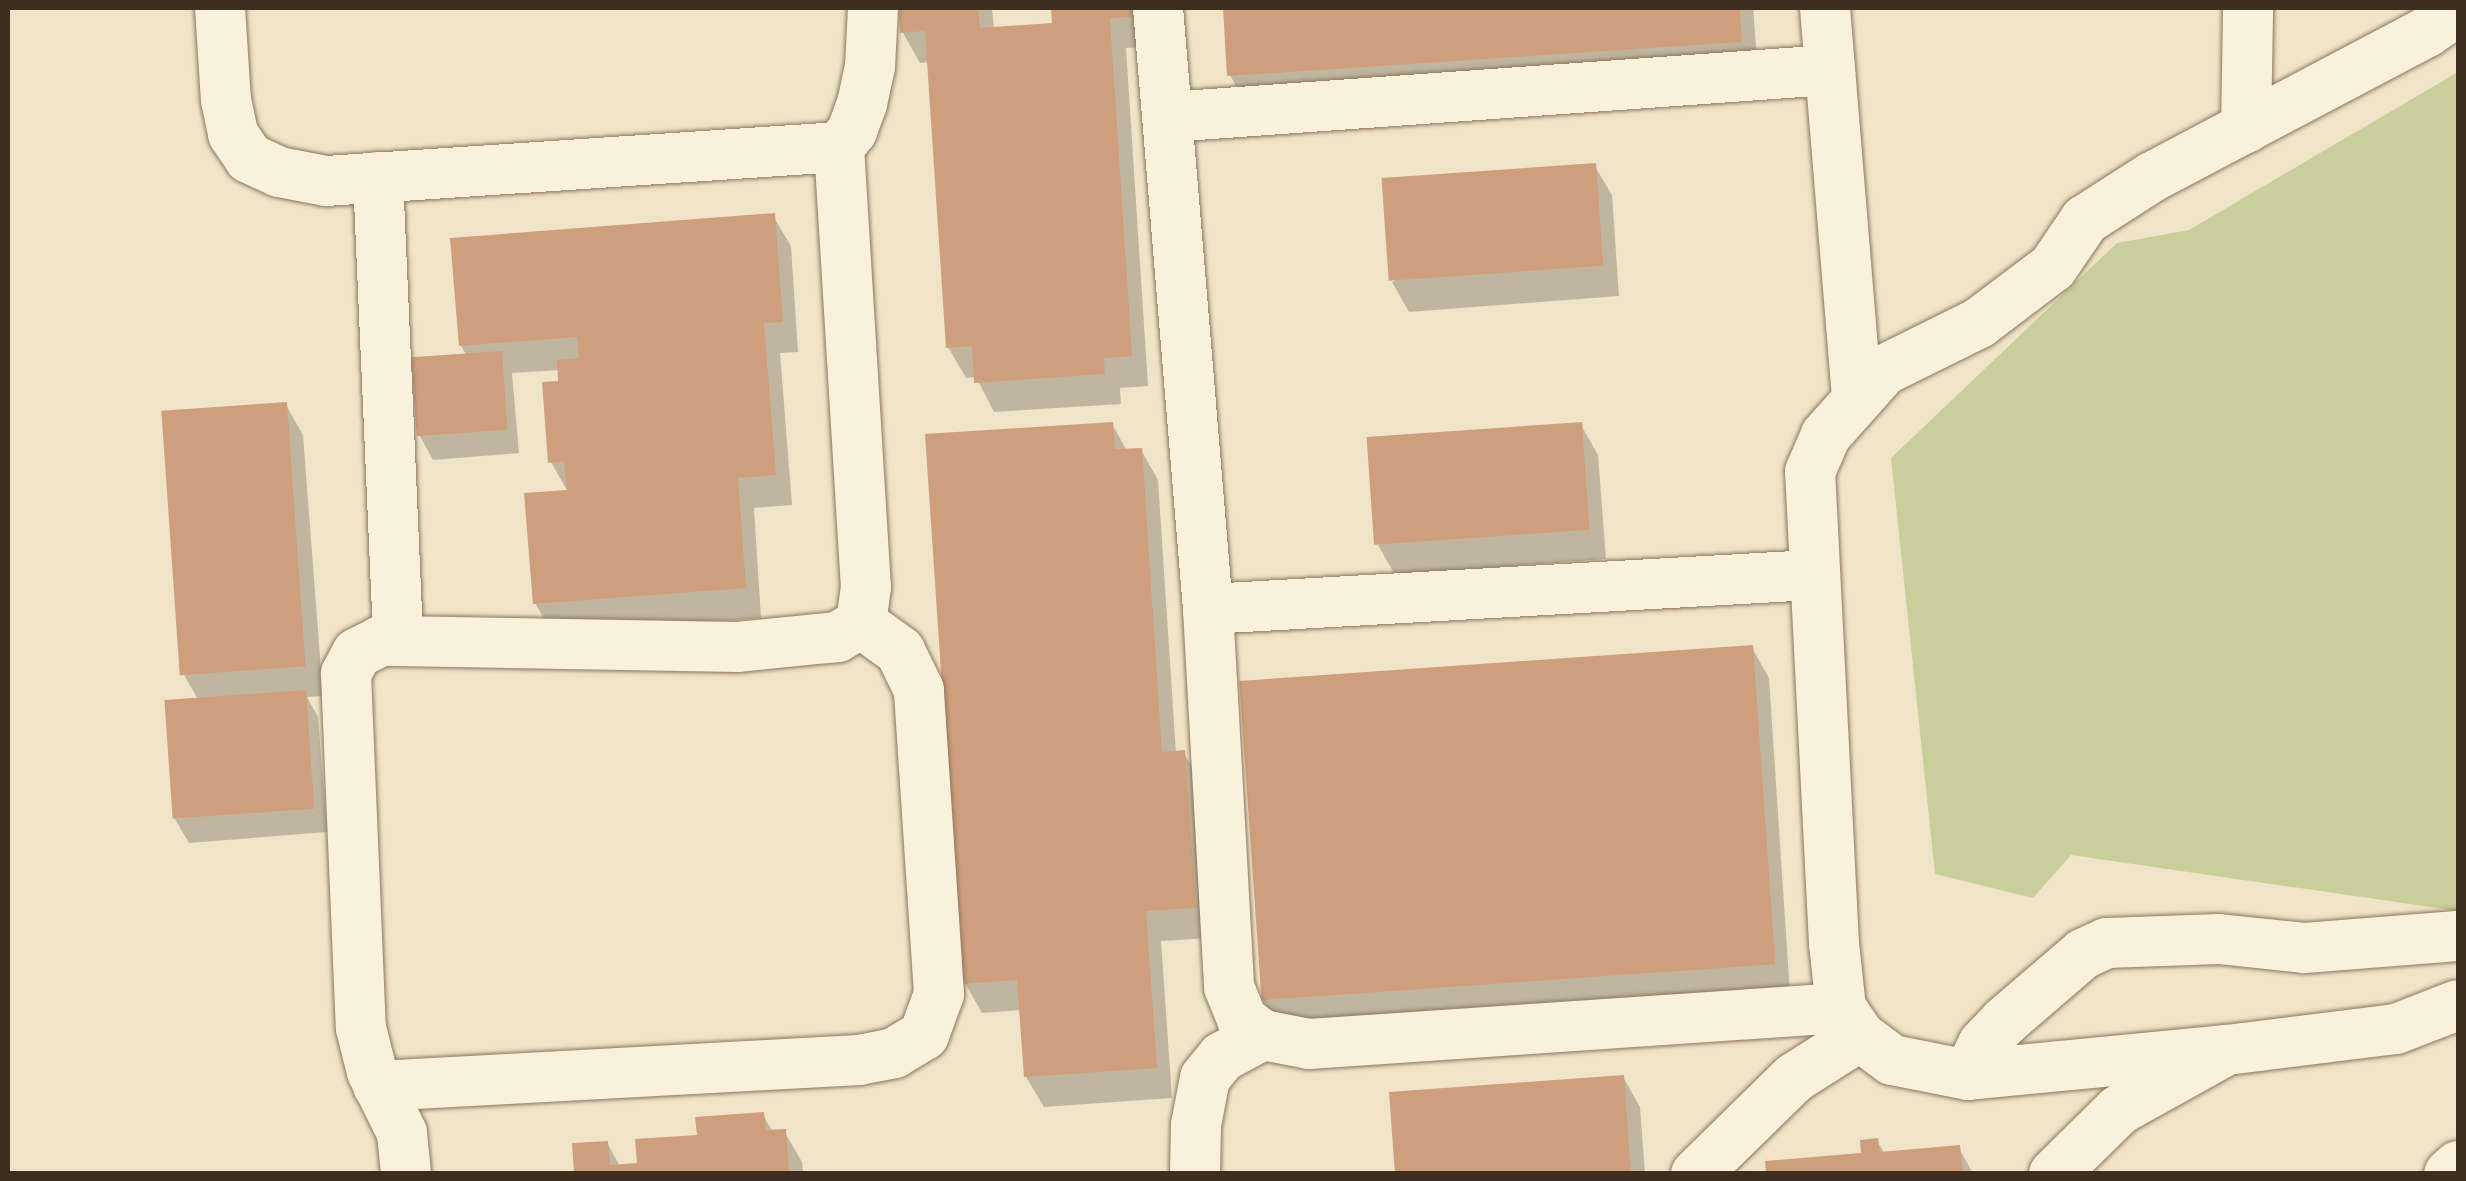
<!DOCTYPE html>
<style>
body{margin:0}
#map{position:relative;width:2466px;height:1181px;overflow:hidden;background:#f0e4c8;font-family:Merriweather,serif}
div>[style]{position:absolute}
.green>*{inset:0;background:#c9cf9b}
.shadow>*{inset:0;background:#0003}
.building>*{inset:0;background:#cf9f7d;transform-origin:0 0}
.roads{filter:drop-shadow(0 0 2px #8d765c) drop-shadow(0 0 2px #8d765c)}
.minor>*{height:50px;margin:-25px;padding:0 25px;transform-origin:25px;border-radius:25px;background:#faf1dc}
span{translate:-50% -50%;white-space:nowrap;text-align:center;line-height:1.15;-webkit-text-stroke:8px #f7eed8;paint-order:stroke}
.frame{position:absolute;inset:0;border:10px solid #3d2e20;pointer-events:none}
</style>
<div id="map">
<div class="green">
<div style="clip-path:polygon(2458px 72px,2458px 911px,2071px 855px,2033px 898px,1935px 874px,1891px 458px,2117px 243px,2189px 230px)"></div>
</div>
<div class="shadow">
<div style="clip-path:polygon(901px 8px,992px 8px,994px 29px,1055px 25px,1053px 8px,1145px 8px,1148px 47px,1126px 48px,1148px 386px,1120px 388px,1121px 404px,994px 412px,976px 377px,966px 378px,948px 347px,930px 62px,920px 63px,903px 33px)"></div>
<div style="clip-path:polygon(1225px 8px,1753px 8px,1758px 71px,1247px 106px,1230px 75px)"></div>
<div style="clip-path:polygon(1594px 165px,1612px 195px,1619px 296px,1409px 312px,1392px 282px)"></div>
<div style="clip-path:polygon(773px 216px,791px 246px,798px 352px,780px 353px,792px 505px,754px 508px,761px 618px,553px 634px,535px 603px,568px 492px,551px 462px,560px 370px,512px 373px,519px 453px,433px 460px,420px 436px,467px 356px,461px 346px)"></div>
<div style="clip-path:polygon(286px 405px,303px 435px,323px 696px,307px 697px,318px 717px,327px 832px,189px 843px,175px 819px,199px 701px,184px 675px)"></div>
<div style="clip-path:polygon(1112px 424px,1127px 451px,1141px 450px,1158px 480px,1176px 753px,1184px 753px,1201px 783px,1211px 938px,1161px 941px,1172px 1098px,1044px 1107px,1026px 1077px,1022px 1010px,982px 1013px,965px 983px)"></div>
<div style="clip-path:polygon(1581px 425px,1598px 455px,1606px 559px,1395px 575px,1378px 545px)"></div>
<div style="clip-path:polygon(1752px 648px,1769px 678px,1790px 994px,1280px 1028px,1262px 998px)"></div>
<div style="clip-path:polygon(1623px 1077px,1640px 1107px,1645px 1174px,1398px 1174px)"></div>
<div style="clip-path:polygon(763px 1115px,773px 1132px,784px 1131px,802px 1162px,803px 1174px,576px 1174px,607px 1143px,620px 1166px,640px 1165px)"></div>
<div style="clip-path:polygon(1877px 1141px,1885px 1154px,1959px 1148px,1973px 1174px,1769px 1174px,1864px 1156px)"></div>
</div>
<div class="building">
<div style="clip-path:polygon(899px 8px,978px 8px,980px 28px,1052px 23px,1051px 8px,1131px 8px,1132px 17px,1110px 18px,1132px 356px,1104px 358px,1105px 374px,974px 383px,972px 346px,946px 348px,925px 31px,900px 33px)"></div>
<div style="clip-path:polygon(1223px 8px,1740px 8px,1742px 42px,1227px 76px)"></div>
<div style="left:1596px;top:163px;width:103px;height:215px;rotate:86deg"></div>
<div style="clip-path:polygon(775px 213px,783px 322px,764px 323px,776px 475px,738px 478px,746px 588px,533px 604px,524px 493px,567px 490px,564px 461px,548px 463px,542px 382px,558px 381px,557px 360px,579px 358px,577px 337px,459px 346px,450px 238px)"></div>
<div style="left:502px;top:351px;width:79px;height:91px;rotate:86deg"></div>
<div style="left:287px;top:402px;width:265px;height:126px;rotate:86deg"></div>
<div style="clip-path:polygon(1113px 422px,1115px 449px,1142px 448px,1162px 752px,1185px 750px,1196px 908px,1146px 911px,1157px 1068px,1024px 1077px,1017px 980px,962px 984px,925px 434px)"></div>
<div style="left:1582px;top:422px;width:108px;height:216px;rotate:86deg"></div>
<div style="left:1753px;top:645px;width:320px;height:515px;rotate:86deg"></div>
<div style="left:306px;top:690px;width:119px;height:142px;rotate:86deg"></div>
<div style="clip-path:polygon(1624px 1075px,1631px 1174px,1395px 1174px,1389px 1092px)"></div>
<div style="clip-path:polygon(764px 1112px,766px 1130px,786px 1129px,789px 1174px,574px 1174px,572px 1143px,608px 1141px,610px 1165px,637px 1163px,635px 1139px,697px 1135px,695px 1117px)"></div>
<div style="clip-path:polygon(1878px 1138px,1880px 1152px,1960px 1145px,1963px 1174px,1766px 1174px,1765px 1161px,1861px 1153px,1860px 1140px)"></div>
</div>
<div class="roads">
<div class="minor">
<div style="left:220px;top:8px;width:92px;rotate:86.3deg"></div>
<div style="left:226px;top:100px;width:35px;rotate:78deg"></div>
<div style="left:233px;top:134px;width:29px;rotate:56deg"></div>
<div style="left:249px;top:158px;width:33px;rotate:25deg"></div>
<div style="left:279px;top:172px;width:48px;rotate:10.8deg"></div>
<div style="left:326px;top:181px;width:514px;rotate:-3.79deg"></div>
<div style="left:839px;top:147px;width:441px;rotate:86.5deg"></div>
<div style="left:866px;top:587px;width:36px;rotate:98deg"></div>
<div style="left:861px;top:623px;width:27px;rotate:149deg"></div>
<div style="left:838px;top:637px;width:100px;rotate:174.3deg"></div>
<div style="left:738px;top:647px;width:357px;rotate:-179deg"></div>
<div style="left:381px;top:641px;width:27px;rotate:153deg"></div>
<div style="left:357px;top:653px;width:24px;rotate:118deg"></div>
<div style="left:346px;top:674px;width:354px;rotate:87.6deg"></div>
<div style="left:361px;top:1028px;width:45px;rotate:76deg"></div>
<div style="left:372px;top:1072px;width:68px;rotate:63.8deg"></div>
<div style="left:402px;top:1133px;width:41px;rotate:84.4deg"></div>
<div style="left:1158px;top:8px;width:603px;rotate:85.24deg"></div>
<div style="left:1208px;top:609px;width:606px;rotate:-3.22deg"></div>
<div style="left:1825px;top:8px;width:389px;rotate:85.3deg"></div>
<div style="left:1169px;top:117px;width:663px;rotate:-4.07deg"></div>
<div style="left:2246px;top:128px;width:120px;rotate:-89deg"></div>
<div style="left:839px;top:147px;width:21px;rotate:-51deg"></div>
<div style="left:852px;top:131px;width:29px;rotate:-70deg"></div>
<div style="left:862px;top:104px;width:38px;rotate:-78deg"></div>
<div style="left:870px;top:67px;width:59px;rotate:-87.1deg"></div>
<div style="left:378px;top:177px;width:463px;rotate:87.5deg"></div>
<div style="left:1208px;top:609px;width:379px;rotate:86.8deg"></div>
<div style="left:1229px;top:987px;width:35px;rotate:68deg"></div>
<div style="left:1242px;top:1020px;width:26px;rotate:36deg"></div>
<div style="left:1263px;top:1035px;width:47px;rotate:11.1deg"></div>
<div style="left:1309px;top:1044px;width:533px;rotate:-3.87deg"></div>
<div style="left:2227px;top:1050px;width:260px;rotate:174.5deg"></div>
<div style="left:1968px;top:1075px;width:77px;rotate:-168.8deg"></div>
<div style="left:1892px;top:1060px;width:40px;rotate:-143deg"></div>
<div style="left:1860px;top:1036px;width:34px;rotate:-124deg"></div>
<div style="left:1841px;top:1008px;width:64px;rotate:-96.2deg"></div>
<div style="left:1834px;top:944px;width:473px;rotate:-92.9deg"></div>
<div style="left:1810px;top:472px;width:40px;rotate:-66.6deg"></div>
<div style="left:1826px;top:435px;width:87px;rotate:-48.3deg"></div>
<div style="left:1884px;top:370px;width:106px;rotate:-26.3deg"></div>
<div style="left:1979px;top:323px;width:93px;rotate:-37.1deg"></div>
<div style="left:2053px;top:267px;width:57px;rotate:-55.8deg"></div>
<div style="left:2085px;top:220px;width:80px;rotate:-32.7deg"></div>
<div style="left:2152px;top:177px;width:311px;rotate:-27.8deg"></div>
<div style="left:2427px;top:32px;width:38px;rotate:-35deg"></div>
<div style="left:1968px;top:1075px;width:34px;rotate:-64deg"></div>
<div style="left:1983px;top:1044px;width:32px;rotate:-46deg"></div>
<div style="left:2005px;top:1021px;width:103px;rotate:-40.7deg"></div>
<div style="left:2083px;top:954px;width:26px;rotate:-25deg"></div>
<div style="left:2107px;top:943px;width:112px;rotate:-2deg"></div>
<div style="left:2219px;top:939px;width:85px;rotate:6deg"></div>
<div style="left:2304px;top:948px;width:154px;rotate:-4.5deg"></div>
<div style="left:378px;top:1086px;width:482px;rotate:-3.1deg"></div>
<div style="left:859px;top:1060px;width:36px;rotate:-11deg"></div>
<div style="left:894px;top:1053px;width:35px;rotate:-31deg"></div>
<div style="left:924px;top:1035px;width:44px;rotate:-69.9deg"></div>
<div style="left:939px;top:994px;width:305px;rotate:-93.8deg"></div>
<div style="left:919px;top:690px;width:43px;rotate:-116deg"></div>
<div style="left:900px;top:651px;width:48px;rotate:-144.3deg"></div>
<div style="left:1195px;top:1174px;width:49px;rotate:-88.8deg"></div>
<div style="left:1196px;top:1125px;width:48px;rotate:-79.2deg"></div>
<div style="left:1205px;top:1078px;width:27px;rotate:-51deg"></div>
<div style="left:1222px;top:1057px;width:47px;rotate:-28.2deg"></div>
<div style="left:1696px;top:1174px;width:137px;rotate:-44.4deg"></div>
<div style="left:1794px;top:1078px;width:78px;rotate:-32.5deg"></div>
<div style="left:2054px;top:1174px;width:91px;rotate:-44.6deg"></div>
<div style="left:2119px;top:1110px;width:124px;rotate:-29.1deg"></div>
<div style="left:2227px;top:1050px;width:170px;rotate:-7.1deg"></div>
<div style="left:2396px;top:1029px;width:66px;rotate:-21.2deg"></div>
<div style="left:2449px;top:1174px;width:12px;rotate:-42deg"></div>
</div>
</div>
<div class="frame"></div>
</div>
